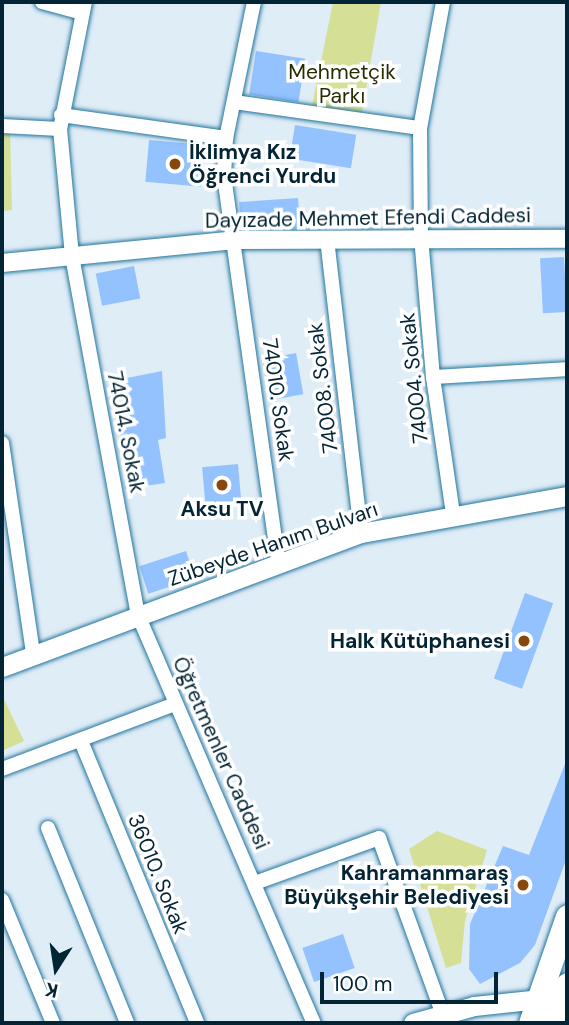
<!DOCTYPE html>
<meta charset="utf-8">
<style>
body{margin:0}
#map{position:relative;width:569px;height:1025px;overflow:hidden;background:#dfedf7;font-family:"DM Sans",sans-serif}
div>[style]{position:absolute}
.green>*{inset:0;background:#d5df96}
.building>*{inset:0;background:#93c2fe;transform-origin:0 0}
.roads{filter:drop-shadow(0 0 2px #22759e) drop-shadow(0 0 2px #22759e)}
.minor>*{height:14px;margin:-7px;padding:0 7px;transform-origin:7px;border-radius:7px;background:#fff}
.tertiary>*{height:18px;margin:-9px;padding:0 9px;transform-origin:9px;border-radius:9px;background:#fff}
.secondary>*{height:19px;margin:-9.5px;padding:0 9.5px;transform-origin:9.5px;border-radius:9.5px;background:#fff}
.primary>*{height:23px;margin:-11.5px;padding:0 11.5px;transform-origin:11.5px;border-radius:11.5px;background:#fff}
.dots>*{width:19px;height:19px;translate:-50% -50%;box-sizing:border-box;border:4px solid #fff;border-radius:50%}
span{translate:-50% -50%;white-space:nowrap;text-align:center;line-height:1.15;-webkit-text-stroke:7px #fff;paint-order:stroke}
.park-label{font-size:21px;color:#282c01}
.poi-label{font-size:21px;color:#022435;font-weight:700}
.left{translate:0 -50%;text-align:left}
.right{translate:-100% -50%;text-align:right}
.street-label{font-size:21px;color:#022435}
.frame{position:absolute;inset:0;border:4px solid #022435;pointer-events:none}
.north{position:absolute;left:21px;top:934px;width:70px;height:70px;-webkit-text-stroke:5px #fff;paint-order:stroke;rotate:192deg;font-size:19px;font-weight:700;line-height:28px;text-align:center;color:#022435}
.north::after{content:'';display:block;margin:auto;width:24px;height:32px;background:#022435;clip-path:polygon(50% 0,100% 100%,50% 72%,0 100%)}
.scale{position:absolute;left:320px;top:972px;width:178px;height:32px;box-sizing:border-box;border:4px solid #022435;border-top:0;padding-left:9px;font-size:21px;line-height:24px;white-space:nowrap;color:#022435;-webkit-text-stroke:5px #fff;paint-order:stroke}
</style>
<div id="map">
<div class="green">
<div style="clip-path:polygon(333px 2px,381px 2px,361px 118px,311px 111px)"></div>
<div style="clip-path:polygon(2px 131px,10px 131px,12px 210px,2px 211px)"></div>
<div style="clip-path:polygon(2px 695px,24px 741px,2px 751px)"></div>
<div style="clip-path:polygon(437px 831px,487px 850px,465px 921px,461px 963px,446px 968px,409px 849px)"></div>
</div>
<div class="building">
<div style="left:256px;top:51px;width:50px;height:44px;rotate:9deg"></div>
<div style="left:295px;top:125px;width:62px;height:34px;rotate:9deg"></div>
<div style="left:149px;top:140px;width:56px;height:42px;rotate:5deg"></div>
<div style="left:298px;top:198px;width:30px;height:59px;rotate:86deg"></div>
<div style="left:564px;top:257px;width:55px;height:24px;rotate:87deg"></div>
<div style="left:134px;top:266px;width:33px;height:39px;rotate:79deg"></div>
<div style="left:296px;top:353px;width:42px;height:34px;rotate:80deg"></div>
<div style="clip-path:polygon(162px 371px,166px 438px,158px 440px,165px 483px,125px 489px,119px 421px,129px 420px,122px 379px)"></div>
<div style="left:238px;top:464px;width:37px;height:36px;rotate:85deg"></div>
<div style="left:186px;top:551px;width:29px;height:49px;rotate:72deg"></div>
<div style="left:525px;top:593px;width:30px;height:91px;rotate:20deg"></div>
<div style="clip-path:polygon(567px 759px,567px 857px,535px 945px,520px 963px,480px 984px,469px 969px,470px 924px,503px 846px,529px 855px)"></div>
<div style="left:343px;top:934px;width:36px;height:43px;rotate:71deg"></div>
</div>
<div class="roads">
<div class="minor">
<div style="left:42px;top:2px;width:42px;rotate:15deg"></div>
<div style="left:85px;top:2px;width:129px;rotate:101.1deg"></div>
<div style="left:60px;top:129px;width:128px;rotate:84.6deg"></div>
<div style="left:72px;top:256px;width:365px;rotate:79.6deg"></div>
<div style="left:138px;top:615px;width:444px;rotate:66.7deg"></div>
<div style="left:254px;top:2px;width:139px;rotate:101.6deg"></div>
<div style="left:226px;top:138px;width:38px;rotate:93deg"></div>
<div style="left:224px;top:176px;width:394px;rotate:82deg"></div>
<div style="left:443px;top:2px;width:128px;rotate:100.3deg"></div>
<div style="left:420px;top:128px;width:109px;rotate:89.5deg"></div>
<div style="left:421px;top:237px;width:141px;rotate:85.1deg"></div>
<div style="left:433px;top:377px;width:138px;rotate:81.7deg"></div>
<div style="left:234px;top:102px;width:188px;rotate:8deg"></div>
<div style="left:61px;top:115px;width:167px;rotate:7.9deg"></div>
<div style="left:2px;top:126px;width:58px;rotate:3deg"></div>
<div style="left:327px;top:239px;width:296px;rotate:83.4deg"></div>
<div style="left:433px;top:377px;width:134px;rotate:-3.4deg"></div>
<div style="left:2px;top:443px;width:211px;rotate:81.6deg"></div>
<div style="left:81px;top:741px;width:305px;rotate:67.6deg"></div>
<div style="left:2px;top:769px;width:185px;rotate:-20.6deg"></div>
<div style="left:48px;top:828px;width:210px;rotate:67.9deg"></div>
<div style="left:255px;top:883px;width:132px;rotate:-19.9deg"></div>
<div style="left:379px;top:838px;width:188px;rotate:70.1deg"></div>
<div style="left:2px;top:900px;width:133px;rotate:67.5deg"></div>
</div>
<div class="tertiary">
<div style="left:2px;top:263px;width:234px;rotate:-5.6deg"></div>
<div style="left:235px;top:240px;width:332px;rotate:-0.2deg"></div>
</div>
<div class="secondary">
<div style="left:2px;top:667px;width:383px;rotate:-20.5deg"></div>
<div style="left:361px;top:533px;width:209px;rotate:-10.2deg"></div>
<div style="left:413px;top:1023px;width:63px;rotate:-15.6deg"></div>
<div style="left:474px;top:1006px;width:65px;rotate:-6.1deg"></div>
</div>
<div class="primary">
<div style="left:530px;top:1023px;width:113px;rotate:-70.9deg"></div>
<div style="left:553px;top:1023px;width:41px;rotate:-70.3deg"></div>
</div>
</div>
<div class="dots">
<div style="left:175px;top:164px;background:#87470f"></div>
<div style="left:222px;top:485px;background:#87470f"></div>
<div style="left:524px;top:641px;background:#87470f"></div>
<div style="left:523px;top:885px;background:#87470f"></div>
</div>
<div class="park-label">
<span style="left:342px;top:84px">Mehmetçik<br>Parkı</span>
</div>
<div class="poi-label">
<span class="left" style="left:189px;top:164px">İklimya Kız<br>Öğrenci Yurdu</span>
<span style="left:222px;top:509px">Aksu TV</span>
<span class="right" style="left:510px;top:641px">Halk Kütüphanesi</span>
<span class="right" style="left:509px;top:885px">Kahramanmaraş<br>Büyükşehir Belediyesi</span>
</div>
<div class="street-label">
<span style="left:368px;top:218px;rotate:-1deg">Dayızade Mehmet Efendi Caddesi</span>
<span style="left:414px;top:378px;rotate:-96deg">74004. Sokak</span>
<span style="left:323px;top:388px;rotate:-97deg">74008. Sokak</span>
<span style="left:278px;top:400px;rotate:82deg">74010. Sokak</span>
<span style="left:126px;top:432px;rotate:79deg">74014. Sokak</span>
<span style="left:273px;top:544px;rotate:-19deg">Zübeyde Hanım Bulvarı</span>
<span style="left:221px;top:753px;rotate:66deg">Öğretmenler Caddesi</span>
<span style="left:158px;top:874px;rotate:68deg">36010. Sokak</span>
</div>
<div class="frame"></div>
<div class="north">K</div>
<div class="scale">100 m</div>
</div>
